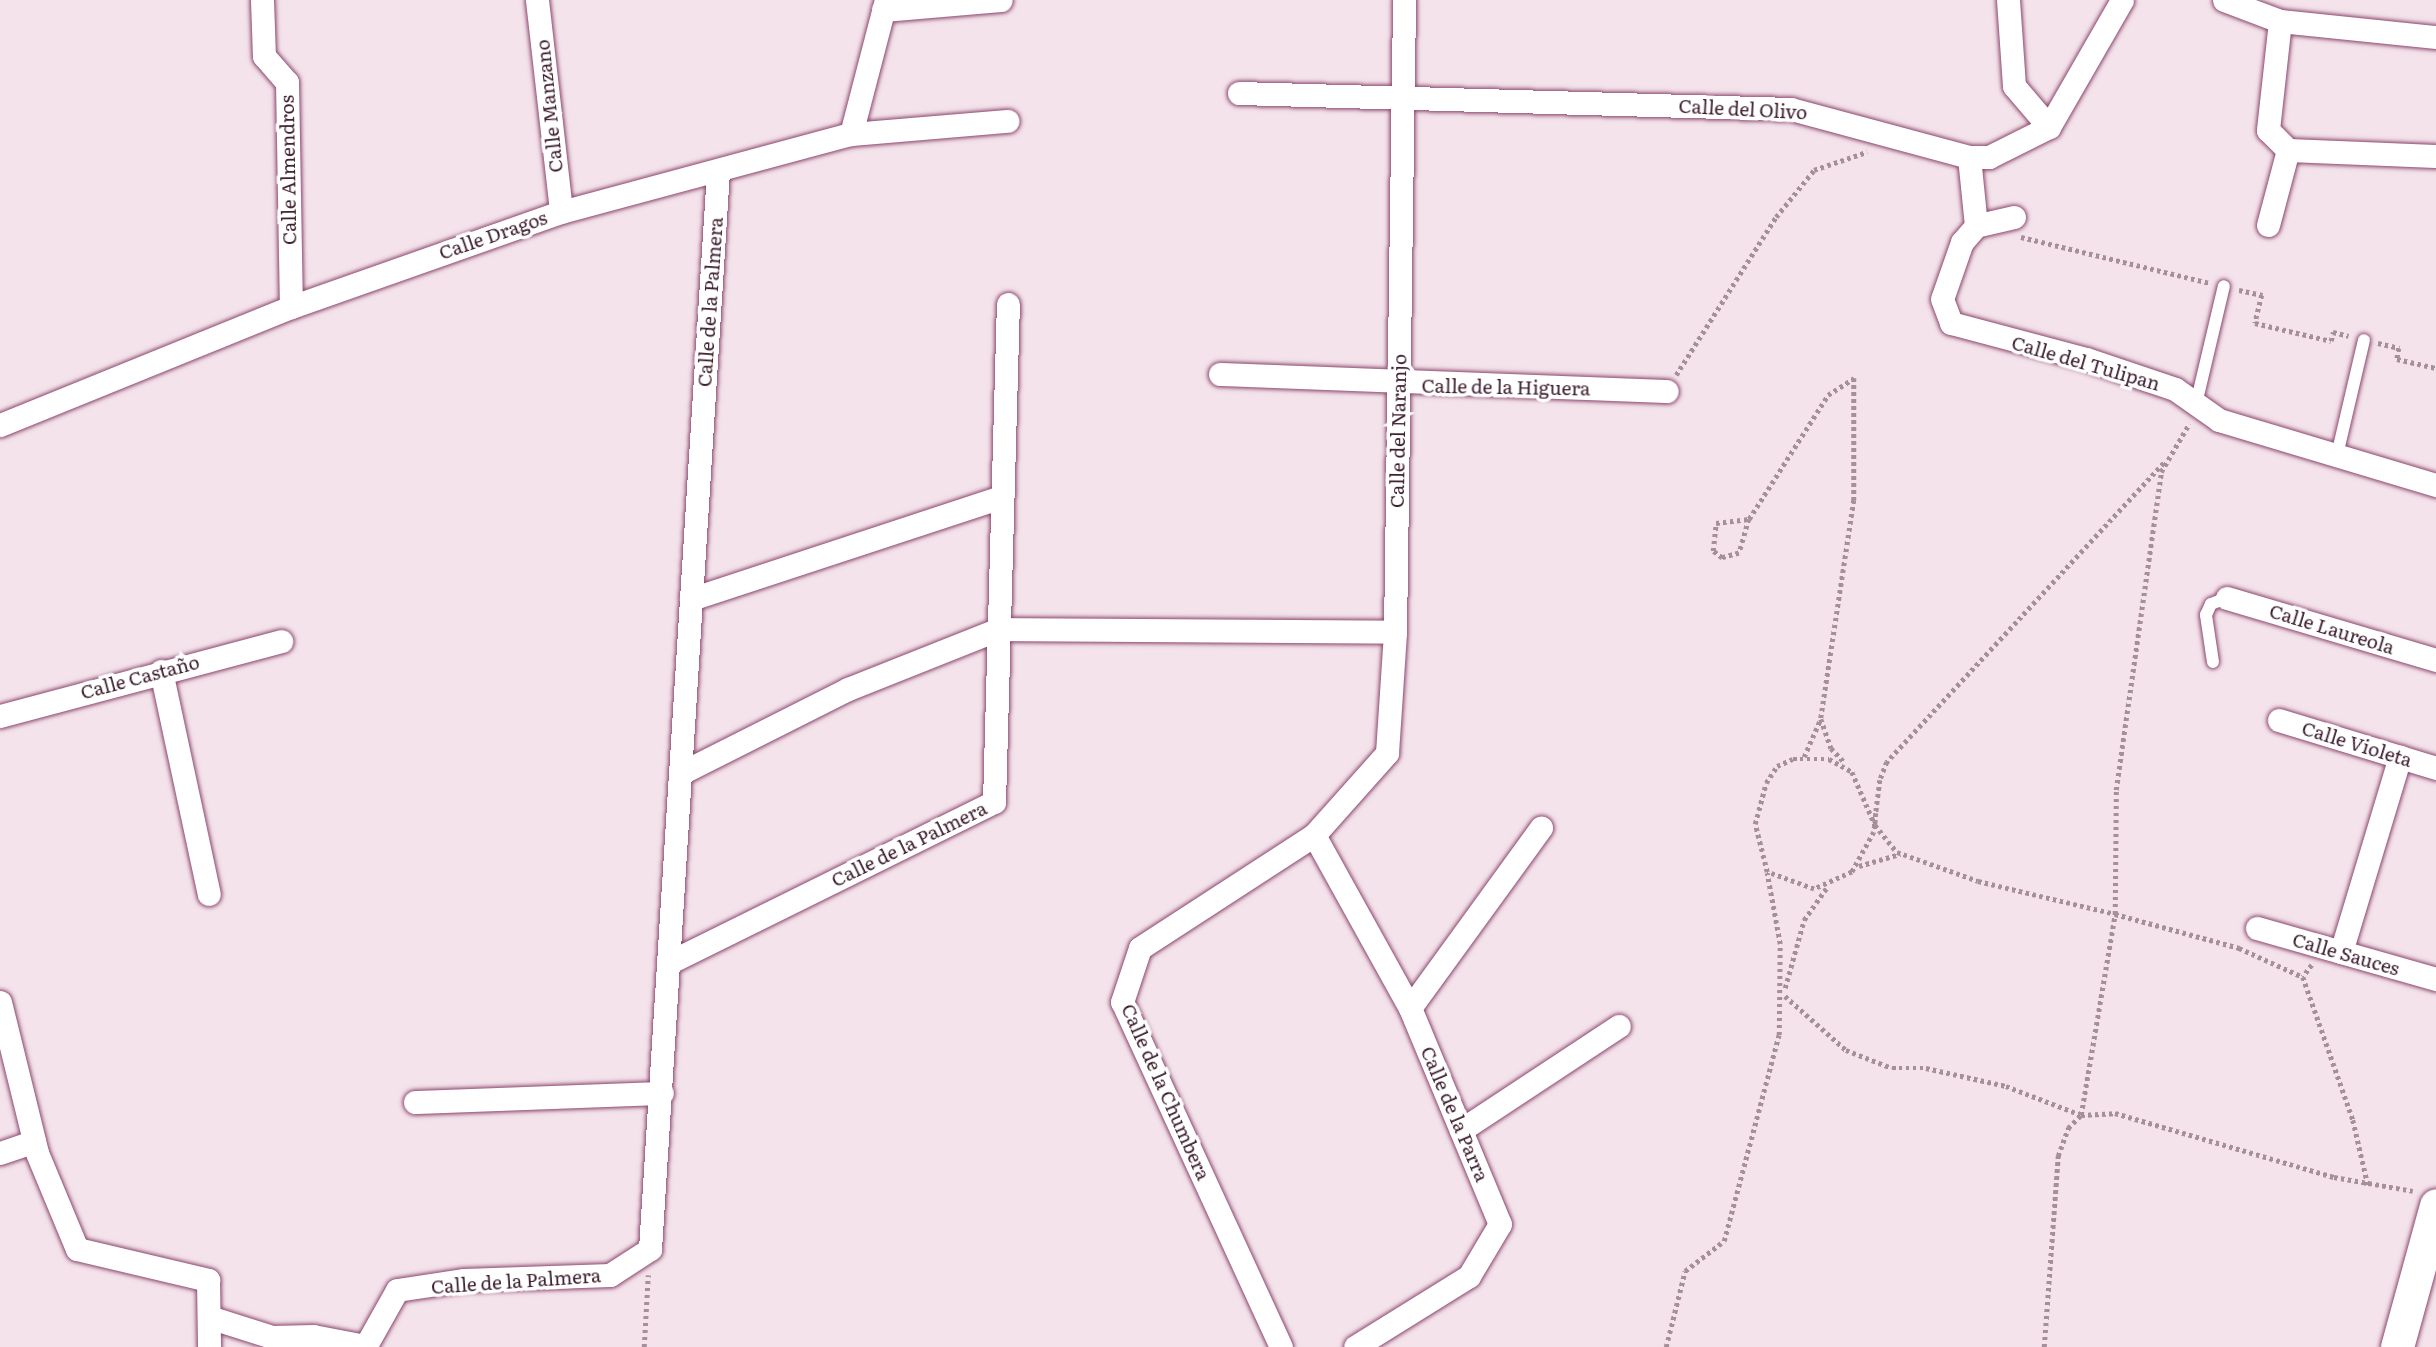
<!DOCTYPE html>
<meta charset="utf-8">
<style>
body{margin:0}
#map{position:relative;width:2436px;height:1347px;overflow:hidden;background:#f4e3eb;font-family:Literata,serif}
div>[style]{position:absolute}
.path>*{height:4.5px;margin-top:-2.25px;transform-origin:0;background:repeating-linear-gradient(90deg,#a68f9b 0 3.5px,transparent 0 7px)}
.roads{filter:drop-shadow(0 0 2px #8c466d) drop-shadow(0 0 2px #8c466d)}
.lane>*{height:12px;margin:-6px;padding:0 6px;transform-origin:6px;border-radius:6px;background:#fff}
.street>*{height:23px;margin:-11.5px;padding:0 11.5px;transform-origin:11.5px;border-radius:11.5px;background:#fff}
.secondary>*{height:33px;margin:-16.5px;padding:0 16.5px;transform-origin:16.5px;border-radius:16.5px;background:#fff}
span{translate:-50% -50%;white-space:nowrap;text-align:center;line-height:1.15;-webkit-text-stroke:7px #fff;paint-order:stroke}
.street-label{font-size:19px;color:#3b1d2d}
</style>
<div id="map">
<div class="path">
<div style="left:2021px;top:237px;width:195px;rotate:13.7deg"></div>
<div style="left:2239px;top:290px;width:24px;rotate:12deg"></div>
<div style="left:2262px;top:295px;width:29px;rotate:104deg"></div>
<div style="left:2255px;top:323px;width:78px;rotate:13.3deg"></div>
<div style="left:2331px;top:341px;width:9px;rotate:-77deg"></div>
<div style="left:2333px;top:332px;width:16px;rotate:14deg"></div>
<div style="left:2378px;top:343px;width:22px;rotate:13deg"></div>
<div style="left:2399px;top:348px;width:11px;rotate:100deg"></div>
<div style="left:2397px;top:359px;width:40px;rotate:13deg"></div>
<div style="left:1676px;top:375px;width:187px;rotate:-57.7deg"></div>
<div style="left:1776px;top:217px;width:60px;rotate:-51deg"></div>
<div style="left:1814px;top:170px;width:56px;rotate:-18.8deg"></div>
<div style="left:2164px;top:463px;width:408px;rotate:132.8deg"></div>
<div style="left:1887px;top:762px;width:19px;rotate:111deg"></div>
<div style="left:1880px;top:780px;width:33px;rotate:97deg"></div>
<div style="left:1876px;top:813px;width:12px;rotate:95deg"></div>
<div style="left:1875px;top:825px;width:7px;rotate:98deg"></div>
<div style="left:1874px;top:832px;width:46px;rotate:118.8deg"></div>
<div style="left:1852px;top:872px;width:42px;rotate:155.9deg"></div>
<div style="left:1814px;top:889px;width:50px;rotate:-160.1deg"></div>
<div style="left:1767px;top:872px;width:49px;rotate:-104deg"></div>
<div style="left:1755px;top:824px;width:42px;rotate:-75deg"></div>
<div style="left:1766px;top:783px;width:20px;rotate:-57deg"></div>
<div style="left:1777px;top:766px;width:17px;rotate:-24deg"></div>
<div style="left:1793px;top:759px;width:36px"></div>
<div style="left:1829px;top:759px;width:26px;rotate:29deg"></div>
<div style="left:1852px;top:772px;width:58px;rotate:66.5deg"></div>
<div style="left:1875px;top:825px;width:35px;rotate:51deg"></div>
<div style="left:1897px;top:852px;width:86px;rotate:19.7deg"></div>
<div style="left:1978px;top:881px;width:141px;rotate:13.5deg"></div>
<div style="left:2115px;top:914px;width:124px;rotate:-89.5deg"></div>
<div style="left:2116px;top:790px;width:321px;rotate:-81.9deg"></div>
<div style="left:2161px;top:472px;width:56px;rotate:-59.7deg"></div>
<div style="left:1749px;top:519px;width:35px;rotate:106deg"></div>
<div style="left:1739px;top:553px;width:18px;rotate:164deg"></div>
<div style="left:1722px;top:558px;width:11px;rotate:-142deg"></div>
<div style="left:1713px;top:551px;width:28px;rotate:-84deg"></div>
<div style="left:1716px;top:523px;width:33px;rotate:-7deg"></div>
<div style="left:1749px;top:519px;width:147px;rotate:-57.5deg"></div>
<div style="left:1828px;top:395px;width:31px;rotate:-33deg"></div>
<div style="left:1854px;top:378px;width:122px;rotate:90deg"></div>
<div style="left:1854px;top:500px;width:221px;rotate:98.6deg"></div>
<div style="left:1821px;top:719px;width:31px;rotate:71deg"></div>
<div style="left:1831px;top:748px;width:19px;rotate:47deg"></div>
<div style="left:1804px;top:757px;width:40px;rotate:-66.6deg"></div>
<div style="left:1859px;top:866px;width:43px;rotate:-16.3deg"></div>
<div style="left:2312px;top:965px;width:15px;rotate:127deg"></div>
<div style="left:2303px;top:977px;width:151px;rotate:70.7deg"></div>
<div style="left:2353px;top:1120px;width:67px;rotate:77deg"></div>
<div style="left:1785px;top:988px;width:71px;rotate:-74.4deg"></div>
<div style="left:1804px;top:920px;width:39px;rotate:-55deg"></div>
<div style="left:1785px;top:996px;width:81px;rotate:41.5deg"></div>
<div style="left:1846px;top:1050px;width:49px;rotate:21.4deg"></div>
<div style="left:1892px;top:1068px;width:34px"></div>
<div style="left:1926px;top:1068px;width:82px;rotate:12.7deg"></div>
<div style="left:2006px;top:1086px;width:80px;rotate:21.1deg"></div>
<div style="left:2081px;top:1115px;width:204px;rotate:-80.4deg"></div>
<div style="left:2115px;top:914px;width:129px;rotate:15.3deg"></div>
<div style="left:2239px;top:948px;width:70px;rotate:24.4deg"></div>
<div style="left:644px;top:1347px;width:72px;rotate:-86.8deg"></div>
<div style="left:1666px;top:1347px;width:78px;rotate:-76deg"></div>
<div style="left:1685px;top:1271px;width:49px;rotate:-37.6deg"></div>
<div style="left:1724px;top:1241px;width:213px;rotate:-75.1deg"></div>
<div style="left:1779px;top:1035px;width:91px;rotate:-89.4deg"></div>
<div style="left:1780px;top:944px;width:72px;rotate:-100.4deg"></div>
<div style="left:2044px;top:1347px;width:192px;rotate:-85.8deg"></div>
<div style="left:2058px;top:1156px;width:30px;rotate:-70deg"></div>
<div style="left:2068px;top:1128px;width:18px;rotate:-45deg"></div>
<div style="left:2081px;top:1115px;width:34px;rotate:-3deg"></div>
<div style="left:2115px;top:1113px;width:228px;rotate:16.3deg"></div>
<div style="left:2334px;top:1177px;width:80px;rotate:10deg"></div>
</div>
<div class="roads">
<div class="lane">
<div style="left:2196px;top:404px;width:121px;rotate:-76.7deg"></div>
<div style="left:2337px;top:455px;width:118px;rotate:-76.8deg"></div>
<div style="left:2213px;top:662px;width:48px;rotate:-98.5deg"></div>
<div style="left:2206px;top:615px;width:12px;rotate:-66deg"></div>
<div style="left:2211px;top:604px;width:17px;rotate:-21deg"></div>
</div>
<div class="street">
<div style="left:262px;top:0;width:56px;rotate:88deg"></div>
<div style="left:264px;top:56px;width:35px;rotate:49deg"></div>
<div style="left:287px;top:82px;width:225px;rotate:89deg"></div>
<div style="left:537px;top:0;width:213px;rotate:83.5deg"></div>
<div style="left:2008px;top:0;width:86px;rotate:86deg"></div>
<div style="left:2014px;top:86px;width:54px;rotate:49.5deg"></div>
<div style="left:2224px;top:0;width:60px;rotate:20.6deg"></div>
<div style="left:2280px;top:21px;width:157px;rotate:5.9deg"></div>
<div style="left:883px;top:10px;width:118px;rotate:-4.8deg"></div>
<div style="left:2280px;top:21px;width:110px;rotate:96.3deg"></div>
<div style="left:2268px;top:130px;width:28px;rotate:45deg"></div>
<div style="left:1239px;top:93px;width:552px;rotate:1.66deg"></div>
<div style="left:1791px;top:109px;width:184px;rotate:15.1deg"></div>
<div style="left:1969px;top:157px;width:20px"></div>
<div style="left:1989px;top:157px;width:67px;rotate:-26.6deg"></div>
<div style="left:2049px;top:127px;width:146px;rotate:-60.1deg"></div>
<div style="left:851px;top:134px;width:138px;rotate:-75.4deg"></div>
<div style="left:1969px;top:157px;width:69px;rotate:84.2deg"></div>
<div style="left:2014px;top:217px;width:39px;rotate:167deg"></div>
<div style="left:1976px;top:226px;width:21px;rotate:131deg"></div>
<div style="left:1962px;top:242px;width:60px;rotate:109.3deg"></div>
<div style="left:1942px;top:299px;width:26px;rotate:69deg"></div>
<div style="left:1951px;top:323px;width:140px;rotate:14.9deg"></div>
<div style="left:2086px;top:359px;width:94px;rotate:18.6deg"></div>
<div style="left:2175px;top:389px;width:54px;rotate:35.2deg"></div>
<div style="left:2219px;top:420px;width:227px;rotate:16.7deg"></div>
<div style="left:2268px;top:225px;width:78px;rotate:-75.1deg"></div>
<div style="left:2288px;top:150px;width:148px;rotate:2.3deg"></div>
<div style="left:1220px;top:374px;width:447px;rotate:2.2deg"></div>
<div style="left:0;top:425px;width:314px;rotate:-22.1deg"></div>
<div style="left:291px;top:307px;width:286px;rotate:-19.4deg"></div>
<div style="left:561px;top:212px;width:300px;rotate:-15.1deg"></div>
<div style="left:851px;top:134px;width:157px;rotate:-4.8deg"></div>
<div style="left:2227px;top:598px;width:218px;rotate:16.5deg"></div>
<div style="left:691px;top:599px;width:327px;rotate:-18.2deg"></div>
<div style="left:161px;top:671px;width:228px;rotate:77.9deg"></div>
<div style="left:0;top:716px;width:291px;rotate:-14.9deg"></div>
<div style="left:2279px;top:720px;width:164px;rotate:17deg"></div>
<div style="left:681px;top:773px;width:187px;rotate:-26.7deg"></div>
<div style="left:848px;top:689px;width:162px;rotate:-21.7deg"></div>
<div style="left:999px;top:629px;width:396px;rotate:0.4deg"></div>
<div style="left:1314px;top:835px;width:198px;rotate:61deg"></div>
<div style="left:1410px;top:1008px;width:234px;rotate:67.4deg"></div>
<div style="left:1500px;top:1224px;width:61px;rotate:120.8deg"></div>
<div style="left:1469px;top:1276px;width:134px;rotate:148.1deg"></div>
<div style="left:2257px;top:928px;width:186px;rotate:15.9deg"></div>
<div style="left:2341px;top:952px;width:204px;rotate:-73.2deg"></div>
<div style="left:670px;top:962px;width:361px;rotate:-26.3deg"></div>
<div style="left:994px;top:802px;width:498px;rotate:-88.4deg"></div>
<div style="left:0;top:1002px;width:155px;rotate:76.2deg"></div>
<div style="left:37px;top:1153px;width:104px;rotate:67.4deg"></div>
<div style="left:77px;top:1249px;width:135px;rotate:13.3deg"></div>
<div style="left:208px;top:1280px;width:67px;rotate:89.1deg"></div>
<div style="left:1410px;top:1008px;width:223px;rotate:-54deg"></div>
<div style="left:415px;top:1102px;width:247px;rotate:-2.1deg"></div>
<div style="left:1461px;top:1130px;width:189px;rotate:-33.4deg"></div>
<div style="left:0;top:1153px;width:36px;rotate:-19deg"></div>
<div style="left:209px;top:1317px;width:66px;rotate:17.6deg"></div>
<div style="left:272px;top:1337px;width:41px;rotate:-1.4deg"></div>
<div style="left:313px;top:1336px;width:53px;rotate:10.9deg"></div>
<div style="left:365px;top:1347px;width:65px;rotate:-60.7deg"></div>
<div style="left:397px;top:1290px;width:68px;rotate:-8.5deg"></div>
<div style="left:464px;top:1280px;width:146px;rotate:-2deg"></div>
<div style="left:610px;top:1275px;width:48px;rotate:-33deg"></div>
<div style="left:650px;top:1249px;width:1079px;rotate:-86.39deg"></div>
<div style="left:1281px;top:1347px;width:380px;rotate:-114.7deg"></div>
<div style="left:1122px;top:1002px;width:57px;rotate:-71.6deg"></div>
<div style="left:1140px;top:948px;width:207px;rotate:-33deg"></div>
<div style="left:1314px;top:835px;width:110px;rotate:-48.3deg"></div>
<div style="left:1387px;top:753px;width:121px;rotate:-86.2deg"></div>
<div style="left:1395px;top:632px;width:632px;rotate:-89.18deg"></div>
</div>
<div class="secondary">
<div style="left:2397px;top:1347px;width:147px;rotate:-74.6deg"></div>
</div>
</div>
<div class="street-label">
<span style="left:549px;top:106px;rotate:-96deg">Calle Manzano</span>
<span style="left:1743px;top:109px;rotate:3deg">Calle del Olivo</span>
<span style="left:288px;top:170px;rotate:-91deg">Calle Almendros</span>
<span style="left:493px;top:235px;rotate:-19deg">Calle Dragos</span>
<span style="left:710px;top:302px;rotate:-86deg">Calle de la Palmera</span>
<span style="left:2086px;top:363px;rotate:16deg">Calle del Tulipan</span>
<span style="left:1506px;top:387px;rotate:1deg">Calle de la Higuera</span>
<span style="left:1398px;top:431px;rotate:-89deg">Calle del Naranjo</span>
<span style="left:2332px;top:629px;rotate:17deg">Calle Laureola</span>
<span style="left:140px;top:677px;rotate:-15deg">Calle Castaño</span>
<span style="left:2357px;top:744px;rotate:17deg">Calle Violeta</span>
<span style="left:909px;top:844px;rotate:-26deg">Calle de la Palmera</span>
<span style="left:2346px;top:954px;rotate:16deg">Calle Sauces</span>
<span style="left:1166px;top:1092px;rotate:66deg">Calle de la Chumbera</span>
<span style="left:1455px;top:1114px;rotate:67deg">Calle de la Parra</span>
<span style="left:516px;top:1281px;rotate:-4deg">Calle de la Palmera</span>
</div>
</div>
